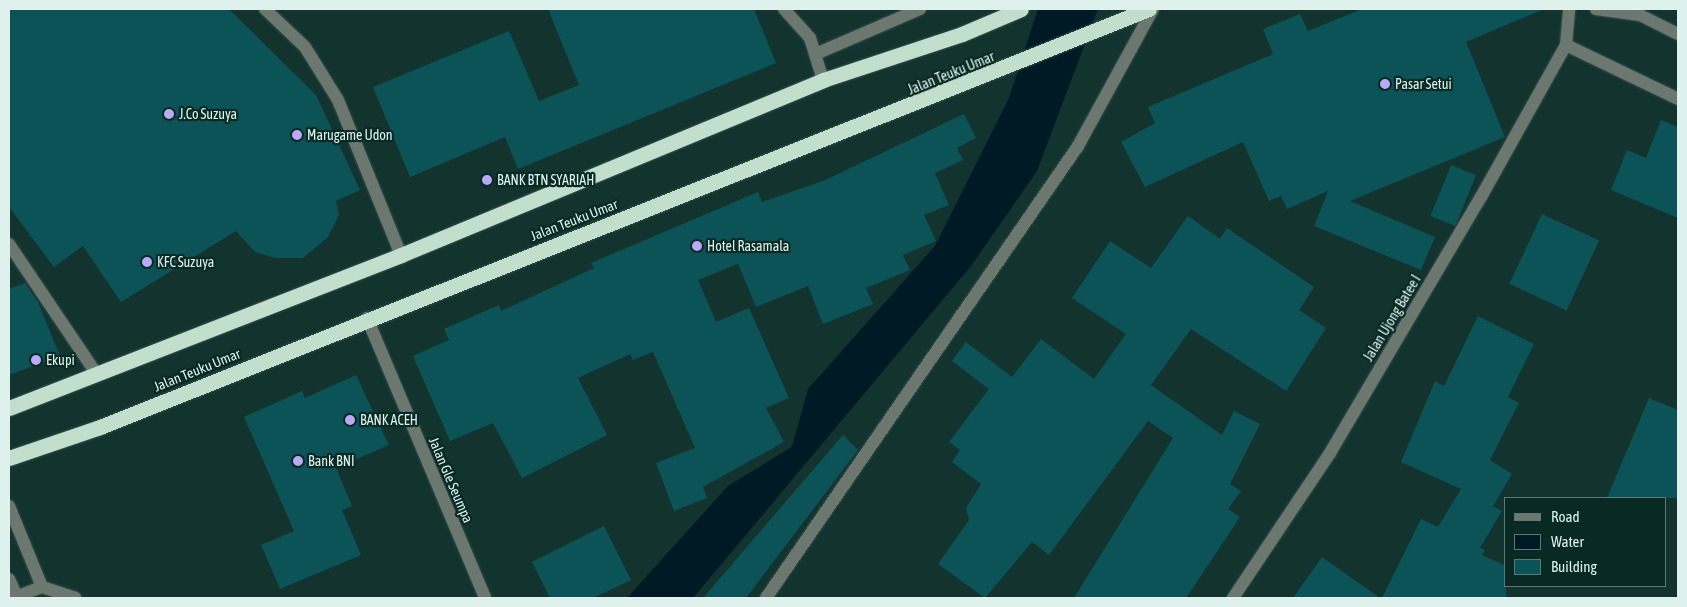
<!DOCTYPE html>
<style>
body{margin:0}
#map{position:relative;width:1687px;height:607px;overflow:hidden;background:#13332e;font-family:"Asap Condensed",sans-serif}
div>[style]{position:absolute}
.water>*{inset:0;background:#001a25}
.building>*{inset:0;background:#0c5358;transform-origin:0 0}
.roads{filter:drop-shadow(0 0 1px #34514d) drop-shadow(0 0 1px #34514d)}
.minor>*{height:12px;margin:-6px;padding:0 6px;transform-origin:6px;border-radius:6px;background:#6c7770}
.highway>*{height:15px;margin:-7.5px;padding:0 7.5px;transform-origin:7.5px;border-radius:7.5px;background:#c2dfcd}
.dots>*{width:14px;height:14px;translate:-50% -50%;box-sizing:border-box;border:2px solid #082924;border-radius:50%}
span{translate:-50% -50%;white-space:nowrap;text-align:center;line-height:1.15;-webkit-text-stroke:4.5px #082924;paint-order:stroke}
.street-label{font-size:14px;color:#dff1ed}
.poi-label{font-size:14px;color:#dff1ed}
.left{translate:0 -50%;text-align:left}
.frame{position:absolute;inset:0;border:10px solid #dff1ed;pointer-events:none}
.legend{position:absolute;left:1504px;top:497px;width:162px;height:90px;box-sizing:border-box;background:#082924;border:1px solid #5e7974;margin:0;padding:6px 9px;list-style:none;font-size:15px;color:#dff1ed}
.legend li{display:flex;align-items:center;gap:10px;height:25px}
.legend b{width:25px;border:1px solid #5e7974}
</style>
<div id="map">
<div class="water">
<div style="clip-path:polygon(1038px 9px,1098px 9px,1037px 171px,971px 266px,693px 598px,627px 598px,728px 486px,792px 447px,808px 389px,935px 246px,1009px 98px)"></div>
</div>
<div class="building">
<div style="clip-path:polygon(9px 9px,229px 9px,316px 95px,360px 190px,336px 201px,339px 215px,328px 237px,303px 258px,275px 258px,255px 252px,236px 231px,121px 302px,83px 246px,54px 267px,9px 207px)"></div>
<div style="clip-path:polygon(548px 9px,754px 9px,776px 63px,518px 169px,505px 137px,410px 177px,373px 87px,509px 31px,539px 101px,579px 85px)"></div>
<div style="clip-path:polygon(1362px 9px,1544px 9px,1466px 42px,1505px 137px,1350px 201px,1435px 237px,1421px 270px,1314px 226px,1328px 191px,1287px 209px,1281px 196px,1269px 201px,1243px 142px,1145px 187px,1121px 142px,1155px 123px,1148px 107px,1273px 54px,1263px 29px,1300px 14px,1308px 31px)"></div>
<div style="clip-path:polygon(964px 114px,976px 138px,957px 148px,963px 160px,935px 173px,949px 205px,924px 215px,936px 241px,903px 255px,910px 270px,866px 288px,873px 304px,823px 324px,808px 286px,756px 307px,738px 264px,698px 280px,716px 322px,749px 308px,789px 398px,766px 408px,784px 442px,703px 487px,707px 498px,674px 511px,656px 463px,695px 448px,653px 352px,633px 360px,630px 354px,578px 378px,607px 435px,522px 478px,493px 423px,450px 441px,413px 356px,449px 340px,444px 329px,499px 305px,501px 311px,594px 268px,591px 263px,758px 192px,762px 202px,823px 181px)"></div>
<div style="clip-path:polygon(1661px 120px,1678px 127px,1678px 218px,1611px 190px,1627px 150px,1646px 158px)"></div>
<div style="left:1451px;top:165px;width:27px;height:55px;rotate:22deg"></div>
<div style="left:1542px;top:214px;width:63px;height:77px;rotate:25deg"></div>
<div style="clip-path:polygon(1188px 216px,1220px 239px,1227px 228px,1314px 287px,1299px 310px,1326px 328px,1286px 391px,1191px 329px,1151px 385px,1222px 435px,1234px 411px,1260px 424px,1230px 484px,1241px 491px,1228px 509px,1240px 517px,1186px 598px,1074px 598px,1173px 438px,1148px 421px,1049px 555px,1032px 542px,985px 598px,938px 564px,969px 520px,966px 508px,981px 484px,952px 462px,960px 450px,949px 442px,989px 389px,952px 361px,966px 342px,1012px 377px,1041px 339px,1094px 379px,1126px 334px,1072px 298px,1110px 241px,1151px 268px)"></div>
<div style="clip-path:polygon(25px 283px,38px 302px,60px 356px,9px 375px,9px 289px)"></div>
<div style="clip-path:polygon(1478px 316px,1534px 344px,1508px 397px,1519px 403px,1490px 460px,1512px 474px,1493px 506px,1502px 511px,1480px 548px,1485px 550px,1482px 555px,1506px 566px,1506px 598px,1382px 598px,1421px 519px,1438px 527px,1461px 489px,1401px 462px,1435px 381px,1444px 386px)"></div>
<div style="clip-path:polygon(356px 375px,389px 445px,336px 468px,352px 506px,342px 510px,361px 555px,280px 589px,261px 545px,294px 531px,244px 417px,302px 391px,305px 398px)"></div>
<div style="clip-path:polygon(1649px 398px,1678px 410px,1678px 498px,1607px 498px)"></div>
<div style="clip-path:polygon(843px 435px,858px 450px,746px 598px,703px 598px)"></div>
<div style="clip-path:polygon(604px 526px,631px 580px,593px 598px,550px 598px,532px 562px)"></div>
<div style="clip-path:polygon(1322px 557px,1380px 598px,1293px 598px)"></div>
</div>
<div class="roads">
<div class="minor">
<div style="left:265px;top:9px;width:55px;rotate:43.5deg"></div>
<div style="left:305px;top:47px;width:62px;rotate:58.1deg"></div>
<div style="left:338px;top:100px;width:167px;rotate:67.9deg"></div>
<div style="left:784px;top:9px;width:39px;rotate:48deg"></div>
<div style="left:810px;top:38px;width:44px;rotate:72.8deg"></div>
<div style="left:1596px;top:9px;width:44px;rotate:7.8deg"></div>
<div style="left:1640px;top:15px;width:42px;rotate:26.6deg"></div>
<div style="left:1566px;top:45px;width:124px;rotate:25.7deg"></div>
<div style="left:818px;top:53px;width:111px;rotate:-23.3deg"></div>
<div style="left:9px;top:244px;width:156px;rotate:56deg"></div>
<div style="left:367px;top:318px;width:304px;rotate:67.1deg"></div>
<div style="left:9px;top:506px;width:87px;rotate:67.8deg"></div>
<div style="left:9px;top:579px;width:17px;rotate:66deg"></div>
<div style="left:13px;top:598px;width:31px;rotate:-21deg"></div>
<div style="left:42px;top:587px;width:35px;rotate:18deg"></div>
<div style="left:766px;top:598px;width:549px;rotate:-55.38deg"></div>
<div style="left:1078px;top:146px;width:156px;rotate:-61.3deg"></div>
<div style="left:1233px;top:598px;width:174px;rotate:-56.2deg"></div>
<div style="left:1330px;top:453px;width:297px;rotate:-59.5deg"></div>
<div style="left:1481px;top:197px;width:174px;rotate:-60.8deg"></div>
<div style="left:1566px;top:45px;width:36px;rotate:-85deg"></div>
</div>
<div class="highway">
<div style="left:9px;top:408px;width:421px;rotate:-21.3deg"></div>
<div style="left:401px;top:255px;width:457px;rotate:-22.5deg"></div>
<div style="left:823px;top:80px;width:146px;rotate:-18.3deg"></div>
<div style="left:962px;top:34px;width:64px;rotate:-23deg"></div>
<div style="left:9px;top:458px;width:96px;rotate:-18.8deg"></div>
<div style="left:100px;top:427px;width:1129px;rotate:-21.73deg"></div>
</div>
</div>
<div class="dots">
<div style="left:1385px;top:84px;background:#baaaf6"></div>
<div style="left:169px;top:114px;background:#baaaf6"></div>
<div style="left:297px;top:135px;background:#baaaf6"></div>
<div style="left:487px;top:180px;background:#baaaf6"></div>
<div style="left:697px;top:246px;background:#baaaf6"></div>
<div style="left:147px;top:262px;background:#baaaf6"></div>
<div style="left:36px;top:360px;background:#baaaf6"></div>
<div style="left:350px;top:420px;background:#baaaf6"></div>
<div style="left:298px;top:461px;background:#baaaf6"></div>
</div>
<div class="street-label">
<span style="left:951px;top:73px;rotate:-22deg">Jalan Teuku Umar</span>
<span style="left:574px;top:220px;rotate:-21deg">Jalan Teuku Umar</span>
<span style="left:1392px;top:318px;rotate:-59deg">Jalan Ujong Batee I</span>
<span style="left:197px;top:370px;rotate:-22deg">Jalan Teuku Umar</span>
<span style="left:451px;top:480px;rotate:67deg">Jalan Gle Seumpa</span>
</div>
<div class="poi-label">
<span class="left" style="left:1395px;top:84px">Pasar Setui</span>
<span class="left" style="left:179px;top:114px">J.Co Suzuya</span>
<span class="left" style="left:307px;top:135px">Marugame Udon</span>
<span class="left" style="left:497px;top:180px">BANK BTN SYARIAH</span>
<span class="left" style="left:707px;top:246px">Hotel Rasamala</span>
<span class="left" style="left:157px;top:262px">KFC Suzuya</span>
<span class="left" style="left:46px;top:360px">Ekupi</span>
<span class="left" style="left:360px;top:420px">BANK ACEH</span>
<span class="left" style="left:308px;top:461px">Bank BNI</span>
</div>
<div class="frame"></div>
<ul class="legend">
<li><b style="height:6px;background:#6c7770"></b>Road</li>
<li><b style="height:14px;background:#001a25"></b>Water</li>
<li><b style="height:14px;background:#0c5358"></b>Building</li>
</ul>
</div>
